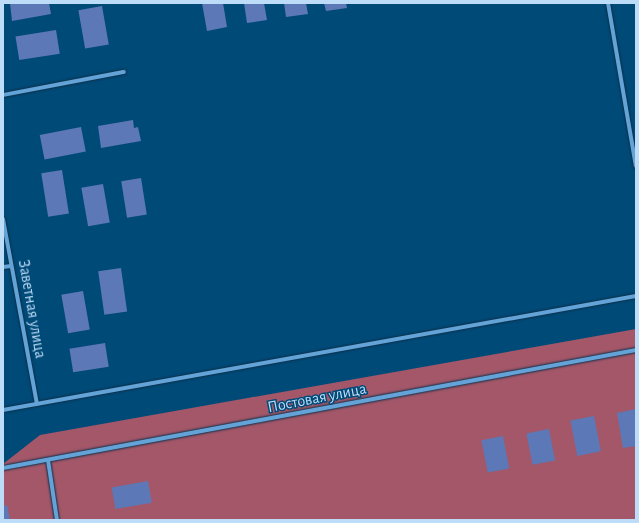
<!DOCTYPE html>
<meta charset="utf-8">
<style>
body{margin:0}
#map{position:relative;width:639px;height:523px;overflow:hidden;background:#004a78;font-family:"Alegreya Sans",sans-serif}
div>[style]{position:absolute}
.green>*{inset:0;background:#a35769}
.building>*{inset:0;background:#5d78b6;transform-origin:0 0}
.roads{filter:drop-shadow(0 0 1px #0d2f48) drop-shadow(0 0 1px #0d2f48)}
.street>*{height:4px;margin:-2px;padding:0 2px;transform-origin:2px;border-radius:2px;background:#64a3d7}
span{translate:-50% -50%;white-space:nowrap;text-align:center;line-height:1.15;-webkit-text-stroke:3px #004a78;paint-order:stroke}
.street-label{font-size:16px;color:#bddcf7}
.frame{position:absolute;inset:0;border:4px solid #bddcf7;pointer-events:none}
</style>
<div id="map">
<div class="green">
<div style="clip-path:polygon(636px 329px,636px 520px,3px 520px,3px 464px,40px 435px)"></div>
</div>
<div class="building">
<div style="clip-path:polygon(10px 3px,49px 3px,51px 14px,12px 21px)"></div>
<div style="clip-path:polygon(202px 3px,223px 3px,227px 27px,207px 31px)"></div>
<div style="clip-path:polygon(244px 3px,264px 3px,267px 20px,247px 23px)"></div>
<div style="clip-path:polygon(284px 3px,306px 3px,308px 14px,286px 17px)"></div>
<div style="clip-path:polygon(324px 3px,346px 3px,347px 8px,326px 11px)"></div>
<div style="left:102px;top:6px;width:39px;height:24px;rotate:80deg"></div>
<div style="left:56px;top:30px;width:24px;height:41px;rotate:81deg"></div>
<div style="clip-path:polygon(133px 120px,134px 128px,138px 127px,141px 141px,101px 148px,98px 126px)"></div>
<div style="left:81px;top:127px;width:25px;height:42px;rotate:79deg"></div>
<div style="left:62px;top:170px;width:44px;height:21px;rotate:81deg"></div>
<div style="left:141px;top:178px;width:37px;height:20px;rotate:81deg"></div>
<div style="left:103px;top:184px;width:39px;height:22px;rotate:80deg"></div>
<div style="left:121px;top:268px;width:44px;height:23px;rotate:82deg"></div>
<div style="left:83px;top:291px;width:39px;height:22px;rotate:80deg"></div>
<div style="left:105px;top:343px;width:24px;height:36px;rotate:81deg"></div>
<div style="clip-path:polygon(636px 409px,636px 446px,623px 448px,617px 413px)"></div>
<div style="left:594px;top:416px;width:36px;height:24px;rotate:79deg"></div>
<div style="left:549px;top:429px;width:32px;height:23px;rotate:79deg"></div>
<div style="left:503px;top:436px;width:33px;height:22px;rotate:79deg"></div>
<div style="left:148px;top:481px;width:22px;height:37px;rotate:80deg"></div>
<div style="clip-path:polygon(7px 505px,10px 520px,3px 520px,3px 506px)"></div>
</div>
<div class="roads">
<div class="street">
<div style="left:608px;top:3px;width:165px;rotate:80.3deg"></div>
<div style="left:3px;top:95px;width:123px;rotate:-10.8deg"></div>
<div style="left:3px;top:219px;width:188px;rotate:79.6deg"></div>
<div style="left:3px;top:267px;width:8px;rotate:-7deg"></div>
<div style="left:3px;top:410px;width:643px;rotate:-10.21deg"></div>
<div style="left:48px;top:460px;width:61px;rotate:81.5deg"></div>
<div style="left:3px;top:468px;width:644px;rotate:-10.56deg"></div>
</div>
</div>
<div class="street-label">
<span style="left:32px;top:309px;rotate:80deg">Заветная улица</span>
<span style="left:317px;top:398px;rotate:-11deg">Постовая улица</span>
</div>
<div class="frame"></div>
</div>
